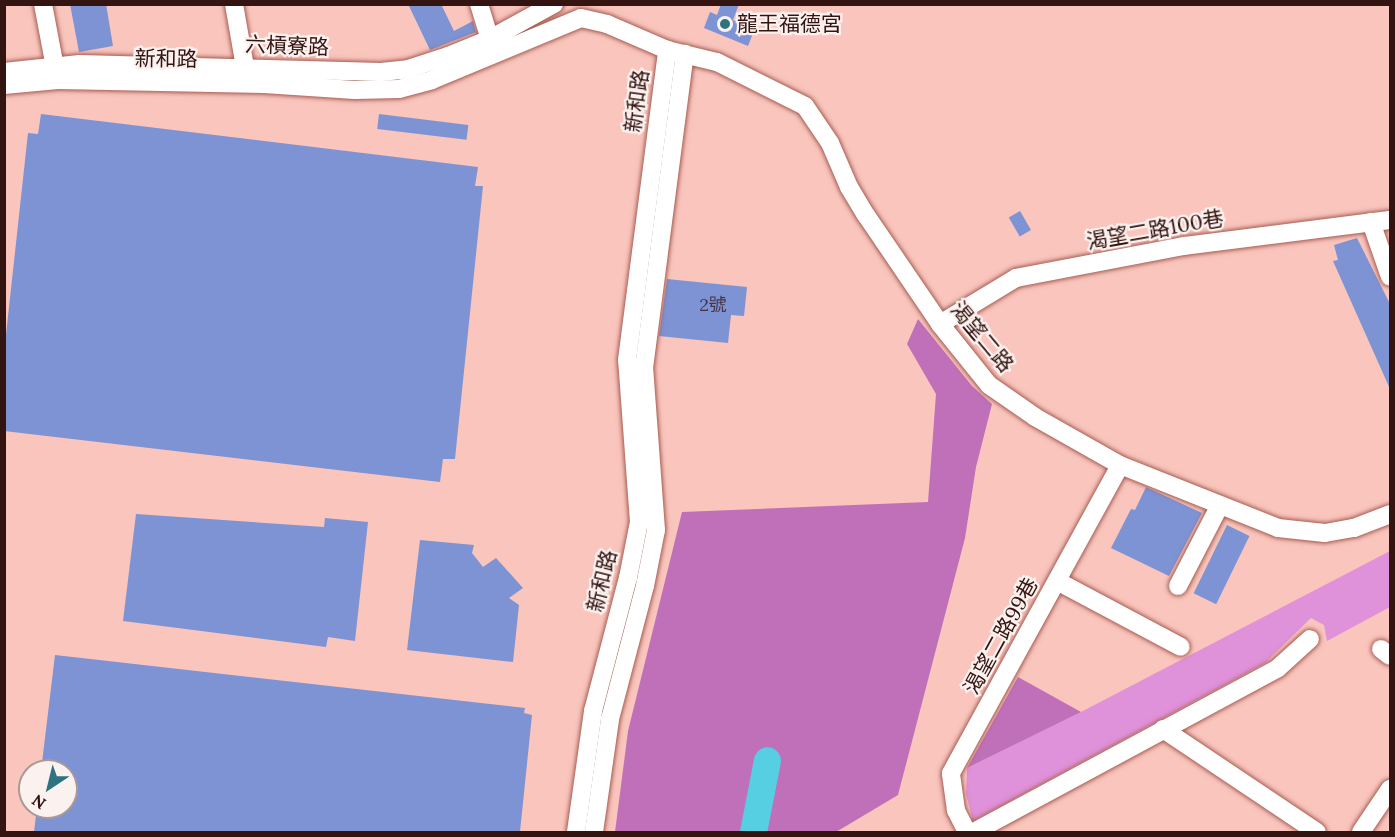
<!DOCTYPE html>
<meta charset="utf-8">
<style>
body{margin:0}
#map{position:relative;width:1395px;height:837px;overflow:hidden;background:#f9c5bd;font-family:Lora,"Noto Sans TC",serif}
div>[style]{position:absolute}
.green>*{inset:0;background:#df91d9}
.forest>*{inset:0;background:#bf70b9}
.river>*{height:27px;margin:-13.5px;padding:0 13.5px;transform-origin:13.5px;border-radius:13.5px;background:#56cfe2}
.building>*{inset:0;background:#7d93d4;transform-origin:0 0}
.roads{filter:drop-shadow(0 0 2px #a75c51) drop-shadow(0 0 2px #a75c51)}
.minor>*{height:18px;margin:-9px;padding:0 9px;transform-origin:9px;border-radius:9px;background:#fff}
.dots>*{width:16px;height:16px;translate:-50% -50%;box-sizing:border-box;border:3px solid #fbf2f0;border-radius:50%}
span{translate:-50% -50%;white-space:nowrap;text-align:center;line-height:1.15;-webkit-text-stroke:4.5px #fbf2f0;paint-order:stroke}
.number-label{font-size:18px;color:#463441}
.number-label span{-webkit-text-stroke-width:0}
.poi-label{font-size:21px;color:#331410}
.left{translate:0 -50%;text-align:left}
.street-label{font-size:21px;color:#331410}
.frame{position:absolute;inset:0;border:6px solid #331410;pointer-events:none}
.north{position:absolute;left:18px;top:759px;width:60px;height:60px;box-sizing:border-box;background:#fbf2f0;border:2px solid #ab9996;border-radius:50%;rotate:215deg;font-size:16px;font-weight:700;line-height:24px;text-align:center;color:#331410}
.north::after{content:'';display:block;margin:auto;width:21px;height:27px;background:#2d7480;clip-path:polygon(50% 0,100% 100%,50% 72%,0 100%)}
</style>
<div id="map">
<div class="green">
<div style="clip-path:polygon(1390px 551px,1390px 607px,1327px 641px,1324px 625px,1311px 618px,1265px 663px,973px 821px,966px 794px,967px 768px,1081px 712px)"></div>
</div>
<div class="forest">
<div style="clip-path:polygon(918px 319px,972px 386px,992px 404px,976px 467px,965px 538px,898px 795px,836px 832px,615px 832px,628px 731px,682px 512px,928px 502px,936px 394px,907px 344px)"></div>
<div style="clip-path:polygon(1018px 677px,1081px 712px,967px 768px)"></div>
</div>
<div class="river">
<div style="left:753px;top:832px;width:73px;rotate:-79deg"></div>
</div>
<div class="building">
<div style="clip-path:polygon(70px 4px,106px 4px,113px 46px,79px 52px)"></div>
<div style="clip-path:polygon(408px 4px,441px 4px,454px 31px,473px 21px,476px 32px,430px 50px)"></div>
<div style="clip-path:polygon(721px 4px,739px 4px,733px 20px,755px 28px,748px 46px,704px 28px,710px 12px,717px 15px)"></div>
<div style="clip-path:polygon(41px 114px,478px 167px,475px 186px,483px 186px,455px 459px,443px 459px,440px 482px,4px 431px,4px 353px,28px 133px,38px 134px)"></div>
<div style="left:379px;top:114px;width:90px;height:15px;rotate:7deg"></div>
<div style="left:1020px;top:211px;width:22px;height:13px;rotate:60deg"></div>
<div style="clip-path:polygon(1357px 238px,1390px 304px,1390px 389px,1333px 261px,1338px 260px,1334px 245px)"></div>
<div style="clip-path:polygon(667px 279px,747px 287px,744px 316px,731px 315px,728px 343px,659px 336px)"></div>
<div style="clip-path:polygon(1146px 487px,1202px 513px,1169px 576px,1111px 548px,1131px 509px,1135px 510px)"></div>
<div style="clip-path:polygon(136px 514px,324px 527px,325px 518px,368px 522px,355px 641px,328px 637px,326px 647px,123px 621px)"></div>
<div style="left:1227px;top:525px;width:25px;height:76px;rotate:26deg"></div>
<div style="clip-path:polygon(420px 540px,474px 545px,472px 553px,483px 567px,496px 558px,523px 588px,509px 598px,519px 605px,513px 662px,407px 650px)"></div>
<div style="clip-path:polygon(55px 655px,525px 708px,524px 713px,532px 715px,520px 832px,34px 832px,37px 807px,66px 807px,66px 771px,41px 771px)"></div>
</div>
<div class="roads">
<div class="minor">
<div style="left:43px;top:4px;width:75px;rotate:79.3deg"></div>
<div style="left:234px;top:4px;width:64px;rotate:80.1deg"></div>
<div style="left:479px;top:4px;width:37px;rotate:73deg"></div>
<div style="left:4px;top:72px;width:76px;rotate:-6deg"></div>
<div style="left:80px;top:64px;width:301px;rotate:1.5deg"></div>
<div style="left:381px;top:72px;width:27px;rotate:-6deg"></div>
<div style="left:408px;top:69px;width:42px;rotate:-18deg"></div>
<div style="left:448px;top:56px;width:45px;rotate:-22deg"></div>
<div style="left:490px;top:39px;width:73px;rotate:-28.7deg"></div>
<div style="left:4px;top:85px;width:54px;rotate:-5.3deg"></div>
<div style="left:58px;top:80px;width:206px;rotate:1.1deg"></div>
<div style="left:264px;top:84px;width:91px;rotate:3.8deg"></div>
<div style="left:355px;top:90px;width:44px;rotate:-1.3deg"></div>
<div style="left:399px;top:89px;width:34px;rotate:-15deg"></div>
<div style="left:432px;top:80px;width:161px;rotate:-22.6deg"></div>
<div style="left:581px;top:18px;width:27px;rotate:13deg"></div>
<div style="left:607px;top:24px;width:65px;rotate:23.4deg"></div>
<div style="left:667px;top:50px;width:51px;rotate:13.5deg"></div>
<div style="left:717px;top:62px;width:98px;rotate:26.6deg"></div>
<div style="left:805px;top:106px;width:45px;rotate:56deg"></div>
<div style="left:830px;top:143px;width:48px;rotate:66.6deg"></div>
<div style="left:849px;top:187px;width:33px;rotate:59deg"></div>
<div style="left:866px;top:215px;width:132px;rotate:55.8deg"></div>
<div style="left:940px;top:324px;width:78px;rotate:51.2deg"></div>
<div style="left:989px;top:385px;width:56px;rotate:34.8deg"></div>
<div style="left:1035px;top:417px;width:98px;rotate:29.5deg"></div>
<div style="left:1120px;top:465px;width:170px;rotate:21.7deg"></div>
<div style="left:1278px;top:528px;width:47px;rotate:6.1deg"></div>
<div style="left:1325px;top:533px;width:29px;rotate:-10deg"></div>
<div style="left:1354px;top:528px;width:39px;rotate:-21deg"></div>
<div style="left:1371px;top:222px;width:58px;rotate:70.9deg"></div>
<div style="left:940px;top:324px;width:89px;rotate:-31.2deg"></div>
<div style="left:1016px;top:278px;width:171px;rotate:-10.8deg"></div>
<div style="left:1184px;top:246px;width:208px;rotate:-7.2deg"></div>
<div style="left:1057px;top:581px;width:140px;rotate:28deg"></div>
<div style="left:1178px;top:586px;width:89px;rotate:-62.6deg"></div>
<div style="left:1381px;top:649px;width:11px;rotate:38deg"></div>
<div style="left:1163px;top:729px;width:185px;rotate:33.8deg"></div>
<div style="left:576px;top:832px;width:122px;rotate:-82deg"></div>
<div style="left:593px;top:711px;width:138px;rotate:-75.3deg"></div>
<div style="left:628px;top:578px;width:57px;rotate:-78.9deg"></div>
<div style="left:639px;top:522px;width:162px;rotate:-94.2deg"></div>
<div style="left:627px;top:360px;width:313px;rotate:-82.6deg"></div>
<div style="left:594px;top:832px;width:114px;rotate:-81.9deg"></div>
<div style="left:610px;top:719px;width:138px;rotate:-75.3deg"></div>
<div style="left:645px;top:586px;width:57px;rotate:-78.9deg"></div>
<div style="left:656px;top:530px;width:162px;rotate:-94.2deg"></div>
<div style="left:644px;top:368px;width:317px;rotate:-82.6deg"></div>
<div style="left:967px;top:832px;width:25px;rotate:-117deg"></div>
<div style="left:956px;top:810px;width:37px;rotate:-98deg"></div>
<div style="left:951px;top:773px;width:351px;rotate:-61.2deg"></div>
<div style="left:974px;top:832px;width:345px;rotate:-28.3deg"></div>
<div style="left:1278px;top:668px;width:43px;rotate:-42.2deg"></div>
<div style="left:1361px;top:832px;width:52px;rotate:-56deg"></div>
</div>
</div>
<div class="dots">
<div style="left:725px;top:24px;background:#2d7480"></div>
</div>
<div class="number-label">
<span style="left:713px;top:305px">2號</span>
</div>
<div class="poi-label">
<span class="left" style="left:737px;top:24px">龍王福德宮</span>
</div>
<div class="street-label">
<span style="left:287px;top:46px;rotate:2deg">六槓寮路</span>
<span style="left:166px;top:59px;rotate:1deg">新和路</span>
<span style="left:637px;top:101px;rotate:-82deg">新和路</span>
<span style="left:1155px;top:230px;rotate:-10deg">渴望二路100巷</span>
<span style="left:982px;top:337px;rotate:50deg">渴望二路</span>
<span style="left:602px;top:581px;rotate:-76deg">新和路</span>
<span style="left:1001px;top:636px;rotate:-61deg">渴望二路99巷</span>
</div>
<div class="frame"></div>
<div class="north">N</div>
</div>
